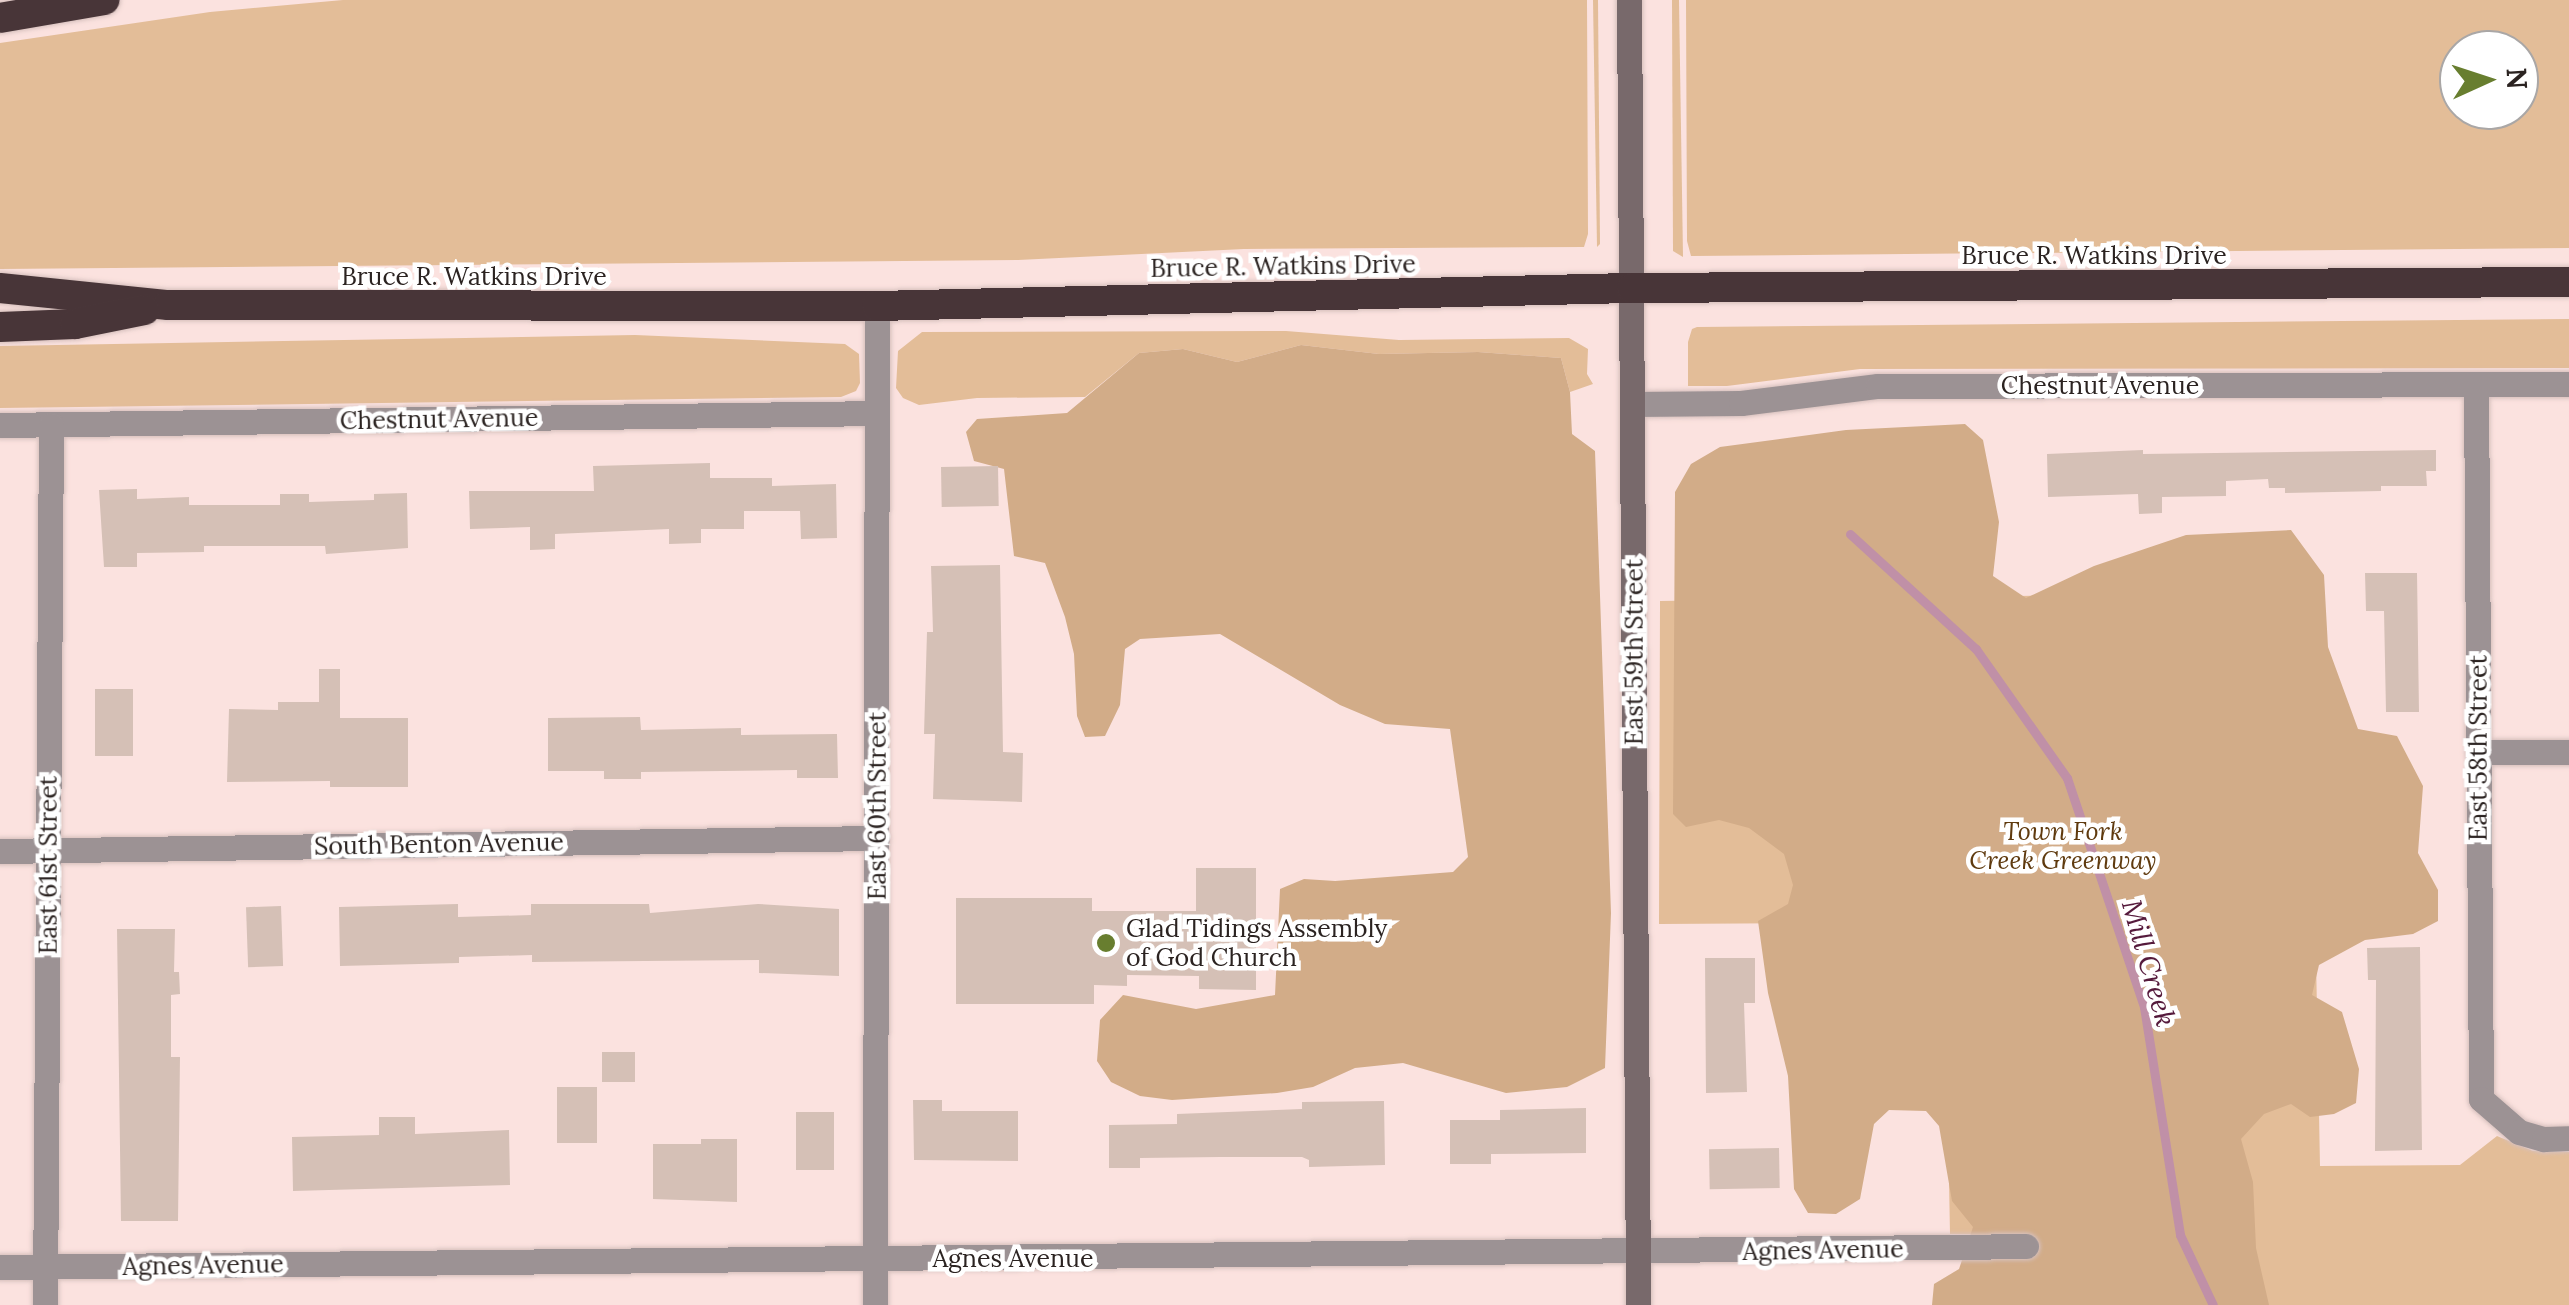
<!DOCTYPE html>
<style>
body{margin:0}
#map{position:relative;width:2569px;height:1305px;overflow:hidden;background:#fbe2df;font-family:Lora,serif}
div>[style]{position:absolute}
.green>*{inset:0;background:#e3bd98}
.forest>*{inset:0;background:#d2ac88}
.stream>*{height:9px;margin:-4.5px;padding:0 4.5px;transform-origin:4.5px;border-radius:4.5px;background:#c090a7}
.building>*{inset:0;background:#d5c0b6;transform-origin:0 0}
.roads{filter:drop-shadow(0 0 2px #d6c0bd) drop-shadow(0 0 2px #d6c0bd)}
.street>*{height:25px;margin:-12.5px;padding:0 12.5px;transform-origin:12.5px;border-radius:12.5px;background:#9c9294}
.secondary>*{height:25px;margin:-12.5px;padding:0 12.5px;transform-origin:12.5px;border-radius:12.5px;background:#78696b}
.highway>*{height:30px;margin:-15px;padding:0 15px;transform-origin:15px;border-radius:15px;background:#483538}
.dots>*{width:28px;height:28px;translate:-50% -50%;box-sizing:border-box;border:5px solid #fff;border-radius:50%}
span{translate:-50% -50%;white-space:nowrap;text-align:center;line-height:1.15;-webkit-text-stroke:9px #fff;paint-order:stroke}
.street-label{font-size:25px;color:#2b2321}
.park-label{font-size:25px;color:#5f3a0e;font-style:italic}
.poi-label{font-size:25px;color:#2b2321}
.left{translate:0 -50%;text-align:left}
.water-label{font-size:28px;color:#551a3c;font-style:italic}
.north{position:absolute;left:2439px;top:30px;width:100px;height:100px;box-sizing:border-box;background:#fff;border:2px solid #aaa7a6;border-radius:50%;rotate:87deg;font-size:28px;font-weight:700;line-height:40px;text-align:center;color:#2b2321}
.north::after{content:'';display:block;margin:auto;width:35px;height:45px;background:#687e2f;clip-path:polygon(50% 0,100% 100%,50% 72%,0 100%)}
</style>
<div id="map">
<div class="green">
<div style="clip-path:polygon(343px 0,1587px 0,1588px 234px,1584px 247px,1244px 249px,1018px 260px,0 269px,0 43px,210px 12px)"></div>
<div style="clip-path:polygon(1593px 0,1598px 0,1600px 244px,1597px 247px)"></div>
<div style="clip-path:polygon(1672px 0,1679px 0,1683px 257px,1673px 251px)"></div>
<div style="clip-path:polygon(evenodd,1686px 0,2569px 0,2569px 248px,1691px 256px,1687px 241px,1686px 0,2459px 50px,2519px 50px,2519px 110px,2459px 110px,2459px 50px)"></div>
<div style="clip-path:polygon(2569px 319px,2569px 368px,1860px 369px,1727px 386px,1688px 386px,1688px 342px,1692px 329px,1697px 327px)"></div>
<div style="clip-path:polygon(1286px 331px,1399px 340px,1569px 338px,1588px 349px,1587px 374px,1593px 384px,1570px 392px,1561px 358px,1478px 352px,1379px 354px,1301px 345px,1237px 362px,1183px 349px,1139px 353px,1085px 397px,977px 398px,919px 405px,903px 398px,896px 388px,898px 351px,922px 332px)"></div>
<div style="clip-path:polygon(635px 335px,845px 344px,859px 354px,860px 383px,856px 391px,841px 397px,0 408px,0 346px)"></div>
<div style="clip-path:polygon(2309px 592px,2320px 1166px,2460px 1165px,2497px 1136px,2533px 1151px,2569px 1152px,2569px 1305px,2106px 1305px,2055px 1235px,1950px 1234px,1947px 1074px,1814px 923px,1659px 924px,1660px 601px)"></div>
</div>
<div class="forest">
<div style="clip-path:polygon(1301px 345px,1379px 354px,1478px 352px,1561px 358px,1570px 392px,1572px 434px,1595px 451px,1611px 913px,1605px 1068px,1567px 1087px,1506px 1093px,1403px 1063px,1355px 1068px,1313px 1087px,1277px 1093px,1172px 1100px,1140px 1096px,1111px 1082px,1097px 1061px,1100px 1020px,1123px 995px,1196px 1009px,1275px 995px,1280px 889px,1304px 879px,1335px 881px,1453px 872px,1468px 857px,1450px 729px,1385px 724px,1340px 705px,1220px 634px,1140px 639px,1125px 649px,1120px 705px,1105px 736px,1085px 737px,1077px 716px,1074px 654px,1065px 617px,1045px 563px,1014px 556px,1004px 469px,974px 461px,966px 432px,977px 419px,1067px 413px,1139px 353px,1183px 349px,1237px 362px)"></div>
<div style="clip-path:polygon(1965px 424px,1983px 440px,1999px 522px,1993px 576px,2026px 598px,2094px 566px,2186px 535px,2291px 530px,2324px 575px,2328px 647px,2358px 729px,2397px 736px,2423px 786px,2418px 853px,2438px 890px,2438px 921px,2413px 934px,2365px 940px,2319px 965px,2312px 995px,2342px 1012px,2359px 1069px,2356px 1103px,2334px 1114px,2310px 1117px,2291px 1104px,2264px 1114px,2241px 1139px,2253px 1182px,2256px 1248px,2269px 1305px,1932px 1305px,1934px 1284px,1959px 1269px,1973px 1227px,1952px 1201px,1939px 1126px,1926px 1111px,1889px 1110px,1874px 1124px,1860px 1199px,1836px 1214px,1808px 1213px,1794px 1189px,1788px 1076px,1768px 993px,1758px 921px,1788px 904px,1793px 885px,1784px 854px,1749px 828px,1719px 820px,1686px 827px,1673px 814px,1675px 492px,1691px 464px,1720px 447px,1846px 430px)"></div>
</div>
<div class="stream">
<div style="left:1850px;top:534px;width:171px;rotate:42.4deg"></div>
<div style="left:1976px;top:649px;width:158px;rotate:54.8deg"></div>
<div style="left:2067px;top:778px;width:242px;rotate:71.4deg"></div>
<div style="left:2144px;top:1007px;width:231px;rotate:81deg"></div>
<div style="left:2180px;top:1235px;width:77px;rotate:64.8deg"></div>
</div>
<div class="building">
<div style="clip-path:polygon(2143px 450px,2143px 454px,2436px 450px,2436px 471px,2426px 471px,2427px 486px,2381px 486px,2381px 491px,2285px 493px,2285px 488px,2269px 488px,2268px 479px,2226px 481px,2226px 496px,2162px 497px,2162px 513px,2139px 514px,2138px 494px,2048px 497px,2047px 454px)"></div>
<div style="clip-path:polygon(710px 463px,710px 478px,772px 478px,772px 486px,836px 484px,837px 538px,801px 539px,800px 511px,744px 511px,744px 529px,701px 529px,701px 543px,669px 544px,669px 529px,555px 534px,555px 549px,530px 550px,530px 527px,470px 529px,469px 491px,594px 491px,593px 466px)"></div>
<div style="left:998px;top:466px;width:40px;height:57px;rotate:89deg"></div>
<div style="clip-path:polygon(137px 489px,137px 499px,189px 497px,189px 505px,280px 505px,280px 494px,309px 494px,309px 502px,374px 500px,374px 494px,407px 493px,408px 548px,326px 554px,325px 546px,204px 546px,204px 552px,137px 553px,137px 567px,104px 567px,99px 490px)"></div>
<div style="clip-path:polygon(1000px 565px,1003px 752px,1023px 753px,1022px 802px,933px 799px,935px 734px,924px 734px,927px 632px,933px 632px,931px 566px)"></div>
<div style="clip-path:polygon(2365px 573px,2417px 573px,2419px 712px,2386px 712px,2384px 611px,2366px 611px)"></div>
<div style="clip-path:polygon(319px 669px,340px 669px,340px 718px,408px 718px,408px 787px,330px 787px,330px 781px,227px 782px,229px 709px,278px 710px,278px 702px,319px 702px)"></div>
<div style="left:95px;top:689px;width:38px;height:67px"></div>
<div style="clip-path:polygon(640px 717px,641px 730px,741px 728px,741px 735px,837px 734px,838px 778px,797px 778px,797px 770px,641px 772px,641px 779px,604px 779px,604px 771px,548px 771px,548px 718px)"></div>
<div style="clip-path:polygon(1196px 868px,1256px 868px,1256px 990px,1199px 989px,1199px 976px,1127px 975px,1127px 986px,1094px 985px,1094px 1004px,956px 1004px,956px 898px,1092px 898px,1092px 911px,1196px 911px)"></div>
<div style="clip-path:polygon(458px 904px,458px 917px,531px 915px,531px 904px,649px 904px,650px 913px,758px 904px,839px 909px,839px 976px,759px 973px,759px 960px,532px 962px,532px 955px,459px 957px,459px 963px,340px 966px,339px 907px)"></div>
<div style="left:281px;top:906px;width:60px;height:35px;rotate:88deg"></div>
<div style="clip-path:polygon(117px 929px,175px 929px,174px 972px,179px 972px,180px 994px,171px 995px,171px 1057px,180px 1057px,178px 1221px,121px 1221px)"></div>
<div style="clip-path:polygon(2420px 947px,2422px 1150px,2375px 1151px,2376px 980px,2368px 980px,2367px 948px)"></div>
<div style="clip-path:polygon(1705px 958px,1755px 958px,1755px 1003px,1744px 1003px,1747px 1092px,1706px 1093px)"></div>
<div style="left:602px;top:1052px;width:33px;height:30px"></div>
<div style="left:557px;top:1087px;width:40px;height:56px"></div>
<div style="clip-path:polygon(913px 1100px,942px 1100px,942px 1111px,1018px 1111px,1018px 1161px,914px 1160px)"></div>
<div style="clip-path:polygon(1384px 1101px,1385px 1165px,1309px 1167px,1309px 1160px,1302px 1157px,1220px 1157px,1140px 1158px,1140px 1168px,1109px 1168px,1109px 1125px,1177px 1124px,1177px 1114px,1302px 1109px,1302px 1102px)"></div>
<div style="clip-path:polygon(1586px 1108px,1586px 1153px,1491px 1154px,1491px 1164px,1450px 1164px,1450px 1120px,1500px 1120px,1500px 1110px)"></div>
<div style="left:796px;top:1112px;width:38px;height:58px"></div>
<div style="clip-path:polygon(379px 1117px,415px 1117px,415px 1134px,509px 1130px,510px 1185px,293px 1191px,292px 1137px,379px 1135px)"></div>
<div style="clip-path:polygon(701px 1139px,737px 1139px,737px 1202px,653px 1199px,653px 1144px,701px 1144px)"></div>
<div style="left:1779px;top:1148px;width:40px;height:70px;rotate:89deg"></div>
</div>
<div class="roads">
<div class="street">
<div style="left:2476px;top:384px;width:715px;rotate:89.6deg"></div>
<div style="left:2481px;top:1099px;width:50px;rotate:41deg"></div>
<div style="left:2519px;top:1132px;width:26px;rotate:16deg"></div>
<div style="left:2544px;top:1139px;width:25px;rotate:-2deg"></div>
<div style="left:1633px;top:404px;width:108px;rotate:-0.5deg"></div>
<div style="left:1741px;top:403px;width:138px;rotate:-7.1deg"></div>
<div style="left:1878px;top:386px;width:691px;rotate:-0.17deg"></div>
<div style="left:0;top:425px;width:877px;rotate:-0.78deg"></div>
<div style="left:2478px;top:752px;width:91px"></div>
<div style="left:0;top:851px;width:877px;rotate:-0.85deg"></div>
<div style="left:0;top:1267px;width:2026px;rotate:-0.59deg"></div>
<div style="left:45px;top:1305px;width:880px;rotate:-89.61deg"></div>
<div style="left:875px;top:1305px;width:999px;rotate:-89.89deg"></div>
</div>
<div class="secondary">
<div style="left:1629px;top:0;width:1305px;rotate:89.6deg"></div>
</div>
<div class="highway">
<div style="left:0;top:18px;width:106px;rotate:-9.8deg"></div>
<div style="left:0;top:288px;width:169px;rotate:5.8deg"></div>
<div style="left:168px;top:305px;width:709px;rotate:0.08deg"></div>
<div style="left:877px;top:306px;width:755px;rotate:-1.37deg"></div>
<div style="left:1632px;top:288px;width:937px;rotate:-0.37deg"></div>
<div style="left:0;top:327px;width:75px;rotate:-2.3deg"></div>
<div style="left:75px;top:324px;width:71px;rotate:-11.3deg"></div>
</div>
</div>
<div class="dots">
<div style="left:1106px;top:943px;background:#687e2f"></div>
</div>
<div class="street-label">
<span style="left:2094px;top:255px">Bruce R. Watkins Drive</span>
<span style="left:1283px;top:266px;rotate:-1deg">Bruce R. Watkins Drive</span>
<span style="left:474px;top:276px">Bruce R. Watkins Drive</span>
<span style="left:2100px;top:385px">Chestnut Avenue</span>
<span style="left:439px;top:419px;rotate:-1deg">Chestnut Avenue</span>
<span style="left:1634px;top:652px;rotate:-90deg">East 59th Street</span>
<span style="left:2478px;top:748px;rotate:-90deg">East 58th Street</span>
<span style="left:877px;top:806px;rotate:-90deg">East 60th Street</span>
<span style="left:439px;top:844px;rotate:-1deg">South Benton Avenue</span>
<span style="left:48px;top:865px;rotate:-90deg">East 61st Street</span>
<span style="left:1823px;top:1250px;rotate:-1deg">Agnes Avenue</span>
<span style="left:1013px;top:1258px">Agnes Avenue</span>
<span style="left:203px;top:1265px;rotate:-1deg">Agnes Avenue</span>
</div>
<div class="park-label">
<span style="left:2063px;top:846px">Town Fork<br>Creek Greenway</span>
</div>
<div class="poi-label">
<span class="left" style="left:1126px;top:943px">Glad Tidings Assembly<br>of God Church</span>
</div>
<div class="water-label">
<span style="left:2149px;top:963px;rotate:74deg">Mill Creek</span>
</div>
<div class="north">N</div>
</div>
